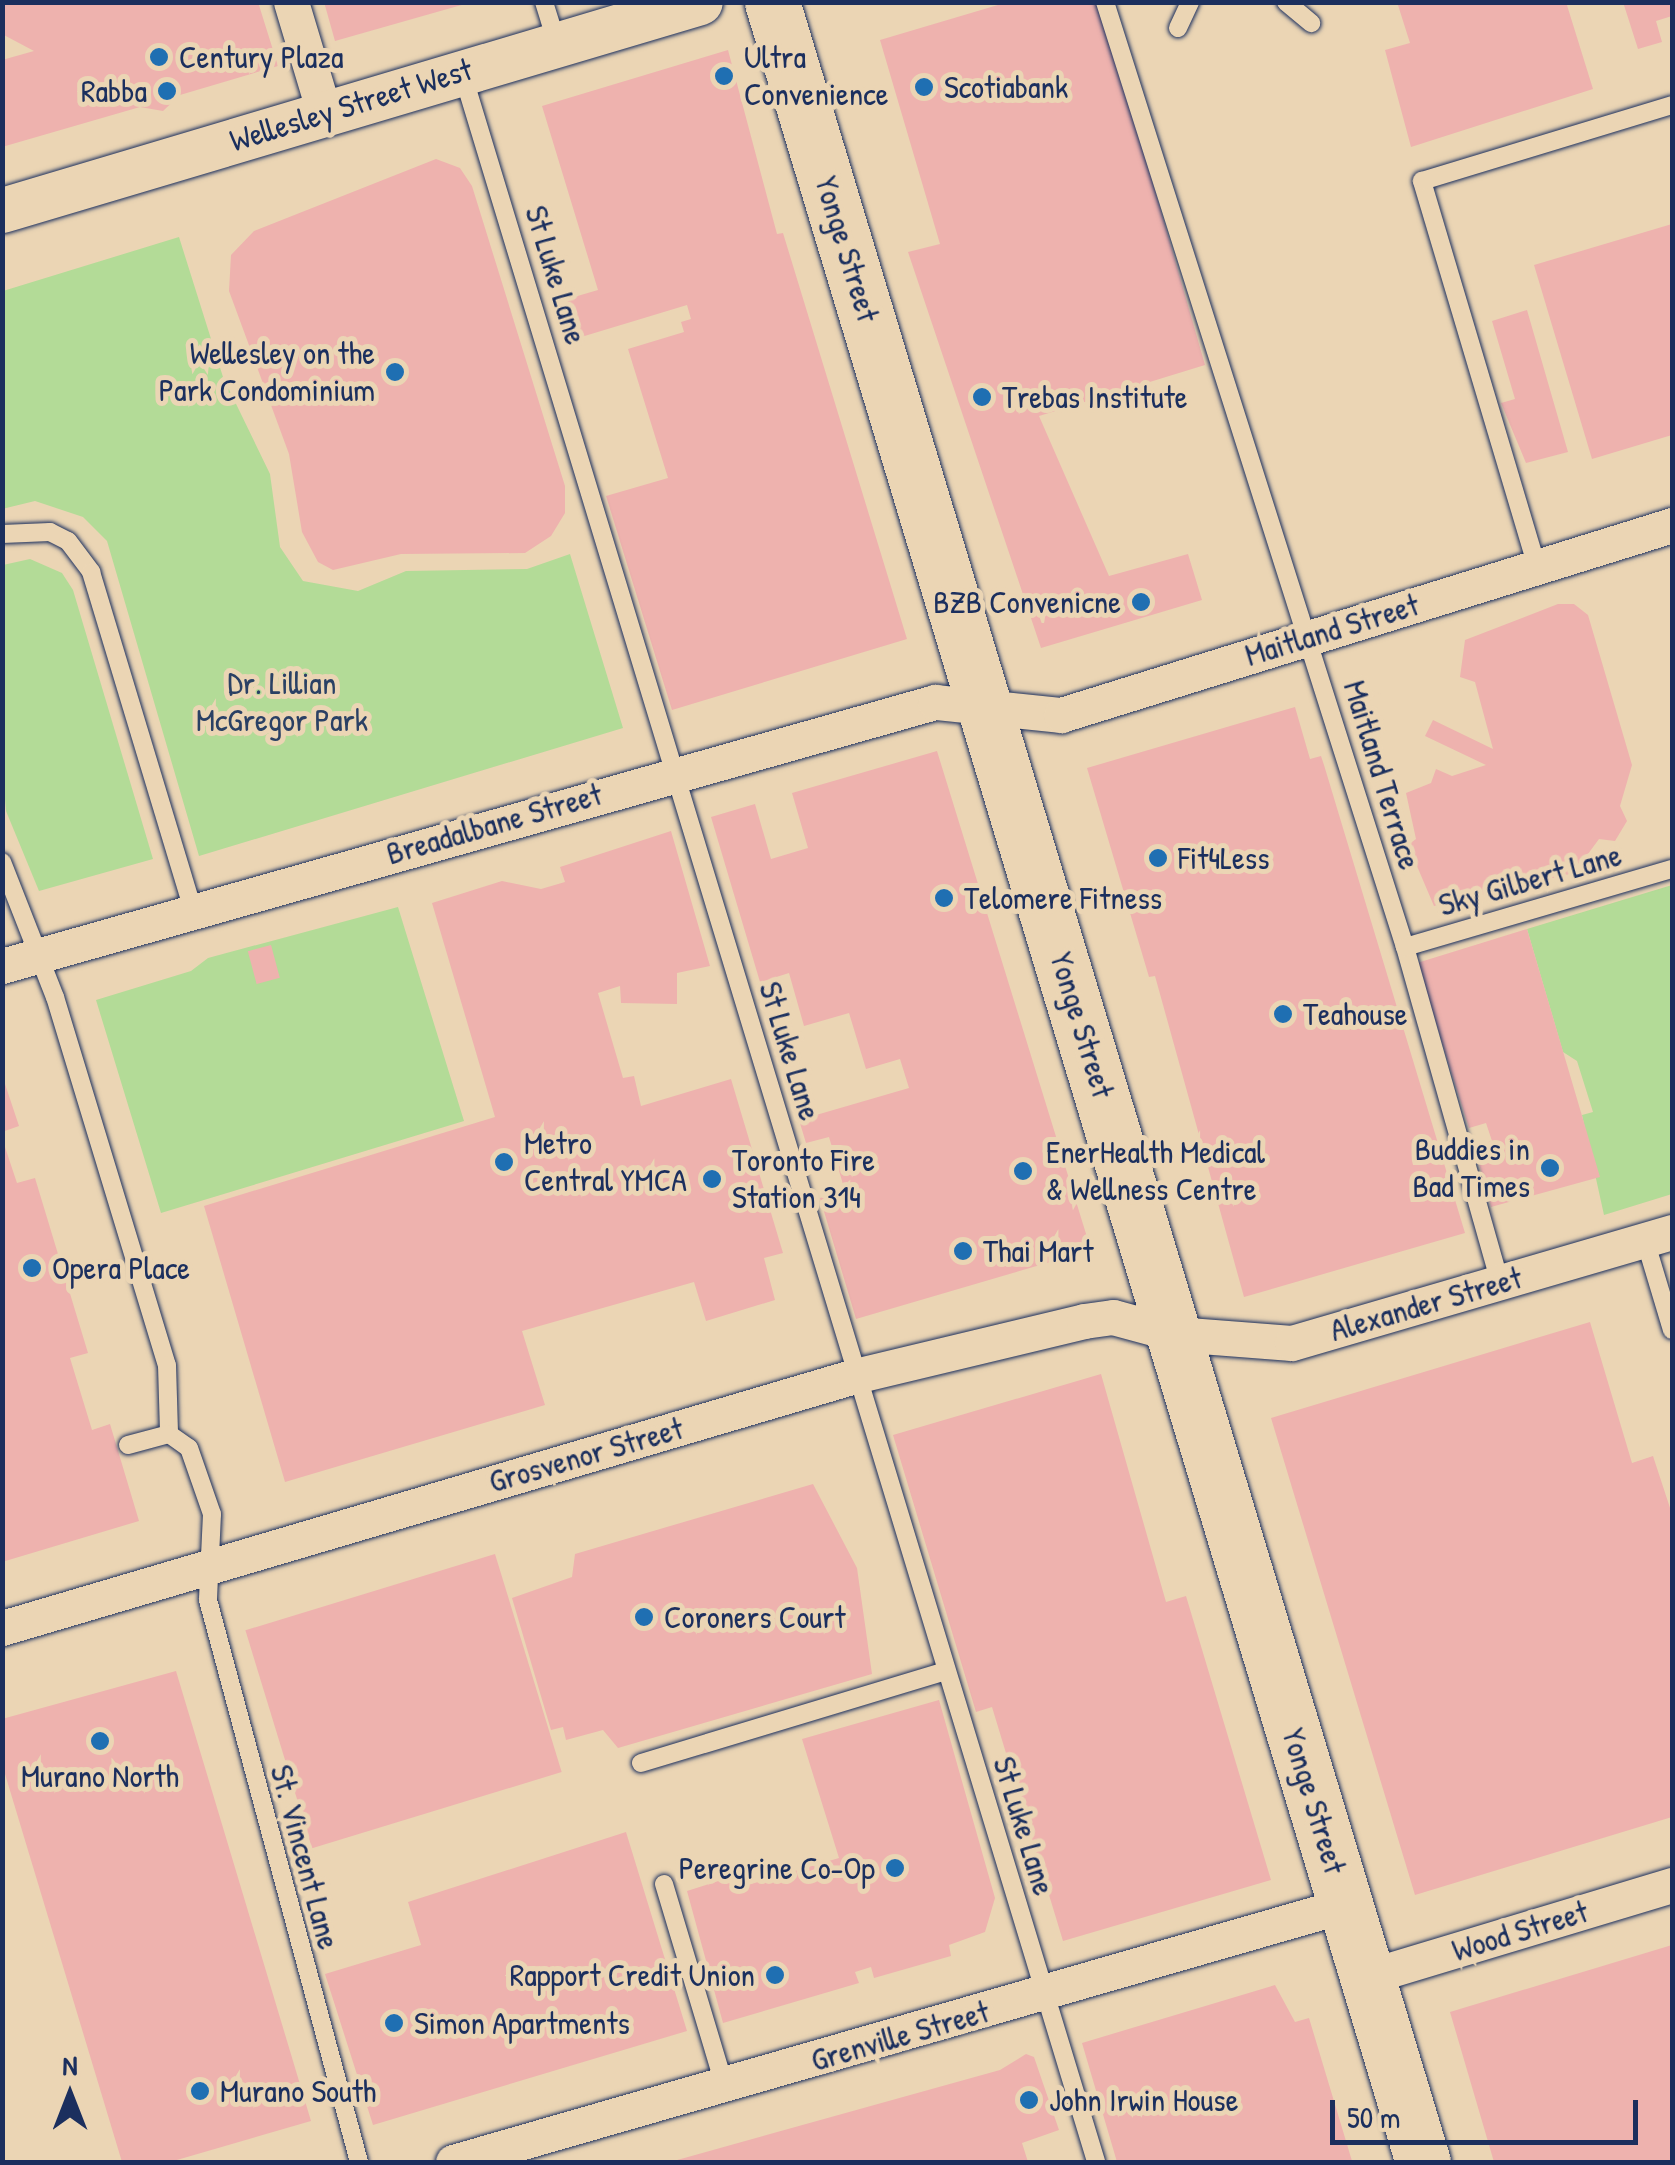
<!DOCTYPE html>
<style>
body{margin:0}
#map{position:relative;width:1675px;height:2165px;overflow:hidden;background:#ebd5b4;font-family:"Patrick Hand",sans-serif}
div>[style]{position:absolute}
.green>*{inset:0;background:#b3db97}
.building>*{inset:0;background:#eeb2ae;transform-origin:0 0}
.roads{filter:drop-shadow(0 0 2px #1b2f5e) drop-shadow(0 0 2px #1b2f5e)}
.service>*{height:18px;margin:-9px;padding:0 9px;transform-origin:9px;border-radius:9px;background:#ebd5b4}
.minor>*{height:35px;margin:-17.5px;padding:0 17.5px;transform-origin:17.5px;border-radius:17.5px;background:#ebd5b4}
.tertiary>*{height:45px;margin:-22.5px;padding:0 22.5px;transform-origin:22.5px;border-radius:22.5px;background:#ebd5b4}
.primary>*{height:55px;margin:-27.5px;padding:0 27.5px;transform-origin:27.5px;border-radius:27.5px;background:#ebd5b4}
.dots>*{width:28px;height:28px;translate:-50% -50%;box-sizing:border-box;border:5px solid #ebd5b4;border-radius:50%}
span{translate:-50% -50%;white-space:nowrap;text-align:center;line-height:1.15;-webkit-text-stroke:10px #ebd5b4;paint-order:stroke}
.poi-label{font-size:32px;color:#1b2f5e}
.left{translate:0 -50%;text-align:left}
.right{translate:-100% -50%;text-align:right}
.street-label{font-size:32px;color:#1b2f5e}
.park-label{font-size:32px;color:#2a4064}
.frame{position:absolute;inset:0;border:5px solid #1b2f5e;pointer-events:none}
.north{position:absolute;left:20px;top:2045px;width:100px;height:100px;-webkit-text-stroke:8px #ebd5b4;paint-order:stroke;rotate:0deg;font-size:28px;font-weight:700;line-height:40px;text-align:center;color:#1b2f5e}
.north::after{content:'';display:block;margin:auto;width:35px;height:45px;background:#1b2f5e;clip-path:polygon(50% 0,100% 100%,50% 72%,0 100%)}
.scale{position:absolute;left:1330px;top:2100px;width:308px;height:45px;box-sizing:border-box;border:5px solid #1b2f5e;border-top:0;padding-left:12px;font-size:30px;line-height:35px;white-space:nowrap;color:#1b2f5e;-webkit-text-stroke:8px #ebd5b4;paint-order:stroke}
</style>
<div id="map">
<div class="green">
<div style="clip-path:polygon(179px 237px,223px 377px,270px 474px,280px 547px,303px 581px,358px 591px,406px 571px,527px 569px,570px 554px,623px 728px,199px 856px,107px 541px,83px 517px,35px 501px,2px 509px,3px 291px)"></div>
<div style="clip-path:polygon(30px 559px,62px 573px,73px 590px,153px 859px,39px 891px,6px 811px,2px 763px,3px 565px)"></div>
<div style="clip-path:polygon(1672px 885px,1672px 1194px,1604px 1215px,1582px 1115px,1593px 1112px,1577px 1061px,1563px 1052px,1527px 929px)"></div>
<div style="clip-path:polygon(398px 907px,464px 1121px,161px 1213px,96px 1000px,191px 971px,208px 958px)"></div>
</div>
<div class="building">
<div style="clip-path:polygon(2px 2px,258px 2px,278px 66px,180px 95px,163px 111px,140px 107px,2px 147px,2px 60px,34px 51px,2px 34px)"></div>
<div style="clip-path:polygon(324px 2px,465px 2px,465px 4px,335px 41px)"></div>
<div style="clip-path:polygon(1008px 2px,1101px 2px,1205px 365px,1039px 416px,1109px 576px,1188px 554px,1202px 600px,1041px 648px,908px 252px,940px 244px,880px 40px)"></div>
<div style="clip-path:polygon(1397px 2px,1566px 2px,1593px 89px,1411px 147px,1385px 50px,1410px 43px)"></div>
<div style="clip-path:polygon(1623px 2px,1672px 2px,1672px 16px,1656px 21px,1662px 42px,1638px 49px)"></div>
<div style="clip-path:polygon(728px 50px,777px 234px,783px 233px,907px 639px,672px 710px,606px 496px,668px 478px,628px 349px,684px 332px,681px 322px,691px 319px,687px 305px,568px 341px,557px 302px,598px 290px,542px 106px)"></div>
<div style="clip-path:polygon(436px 159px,460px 168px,472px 186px,565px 486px,565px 513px,551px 536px,525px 553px,401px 554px,333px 570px,318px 562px,302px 532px,289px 454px,229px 291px,231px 255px,254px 231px)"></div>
<div style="clip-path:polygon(1672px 224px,1672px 435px,1592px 459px,1534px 265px)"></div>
<div style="clip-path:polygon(1527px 310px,1568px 452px,1526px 463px,1501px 403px,1515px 399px,1492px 321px)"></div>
<div style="clip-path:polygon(1558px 604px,1574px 604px,1588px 615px,1632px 765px,1620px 806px,1627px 821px,1615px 841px,1599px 839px,1574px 873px,1434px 906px,1408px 845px,1416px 839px,1406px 793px,1431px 783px,1436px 769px,1452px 776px,1486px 765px,1425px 736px,1433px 720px,1493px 749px,1475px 682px,1460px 677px,1465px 640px)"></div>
<div style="clip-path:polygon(1295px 707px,1310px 759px,1321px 756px,1324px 765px,1465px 1233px,1244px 1297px,1155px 976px,1149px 977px,1087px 768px)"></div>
<div style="clip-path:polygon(937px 751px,1091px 1250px,856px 1319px,820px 1198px,845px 1191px,829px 1137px,806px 1143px,799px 1120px,909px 1088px,900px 1059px,866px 1069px,849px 1013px,804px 1026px,789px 973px,760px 982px,711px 817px,755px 804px,771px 859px,808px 848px,792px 793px)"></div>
<div style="clip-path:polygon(671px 831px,710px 966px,677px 973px,677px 1004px,621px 1003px,620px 986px,598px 993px,623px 1078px,634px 1076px,641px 1106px,731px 1079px,783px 1253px,764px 1258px,775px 1300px,706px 1321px,694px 1282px,522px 1331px,545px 1405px,285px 1482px,204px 1206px,495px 1117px,432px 903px,502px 881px,541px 889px,565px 882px,560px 867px)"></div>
<div style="clip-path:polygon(1527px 929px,1600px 1177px,1491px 1207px,1474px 1146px,1492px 1141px,1486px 1123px,1469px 1128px,1417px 963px)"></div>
<div style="left:271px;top:945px;width:34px;height:24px;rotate:75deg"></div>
<div style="clip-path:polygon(2px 1075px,19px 1126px,2px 1132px)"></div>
<div style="clip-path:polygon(2px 1138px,17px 1183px,35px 1178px,88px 1353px,70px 1358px,92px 1430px,110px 1424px,139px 1521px,2px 1562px)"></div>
<div style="clip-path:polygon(1590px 1322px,1632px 1463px,1653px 1456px,1672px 1514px,1672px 1817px,1415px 1895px,1271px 1418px)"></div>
<div style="clip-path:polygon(1101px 1374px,1166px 1602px,1186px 1596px,1271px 1880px,1063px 1941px,992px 1707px,976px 1712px,893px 1435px)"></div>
<div style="clip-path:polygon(813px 1484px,857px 1568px,872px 1674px,618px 1748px,603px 1730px,566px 1740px,563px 1727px,551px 1730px,512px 1598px,572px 1577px,575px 1554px)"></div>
<div style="left:495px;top:1554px;width:228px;height:261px;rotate:73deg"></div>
<div style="clip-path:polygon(176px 1671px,311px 2121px,170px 2162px,122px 2162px,2px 1764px,2px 1719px)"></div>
<div style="clip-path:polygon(939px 1700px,995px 1898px,985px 1932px,949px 1945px,951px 1956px,874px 1978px,871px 1967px,855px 1972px,859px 1983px,723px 2023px,687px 1891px,728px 1878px,731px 1890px,839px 1858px,802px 1739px)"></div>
<div style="clip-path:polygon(626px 1832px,687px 2031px,373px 2125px,325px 1974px,421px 1945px,408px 1902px)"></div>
<div style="clip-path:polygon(1672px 1945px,1672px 2162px,1494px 2162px,1450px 2012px)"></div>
<div style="clip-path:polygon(1275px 1985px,1295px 2022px,1309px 2018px,1352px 2161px,1117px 2162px,1082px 2043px)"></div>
<div style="clip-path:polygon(1026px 2054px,1034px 2057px,1059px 2130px,1022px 2143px,1028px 2162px,670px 2162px,1000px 2070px)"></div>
</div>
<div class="roads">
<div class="service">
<div style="left:544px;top:2px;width:44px;rotate:72.8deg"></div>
<div style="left:1105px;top:2px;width:991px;rotate:72.39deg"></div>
<div style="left:1405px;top:947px;width:349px;rotate:74.2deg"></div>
<div style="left:1286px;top:2px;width:33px;rotate:40deg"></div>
<div style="left:1178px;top:28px;width:29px;rotate:-65deg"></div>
<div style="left:462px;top:72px;width:2184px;rotate:73.12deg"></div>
<div style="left:2px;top:534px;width:48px;rotate:-2.4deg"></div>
<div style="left:50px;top:532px;width:20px;rotate:27deg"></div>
<div style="left:68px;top:541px;width:39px;rotate:53deg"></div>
<div style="left:91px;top:572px;width:353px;rotate:73.2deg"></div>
<div style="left:1537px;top:567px;width:403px;rotate:-106.6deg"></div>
<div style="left:1422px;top:181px;width:261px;rotate:-16.9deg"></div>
<div style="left:2px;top:862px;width:145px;rotate:68.6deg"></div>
<div style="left:55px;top:997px;width:385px;rotate:73.1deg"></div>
<div style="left:167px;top:1365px;width:69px;rotate:88.3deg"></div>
<div style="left:169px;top:1434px;width:24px;rotate:35deg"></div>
<div style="left:189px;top:1448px;width:70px;rotate:70.8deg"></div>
<div style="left:212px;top:1514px;width:86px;rotate:92.7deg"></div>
<div style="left:208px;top:1600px;width:582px;rotate:74.96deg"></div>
<div style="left:1405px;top:947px;width:278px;rotate:-16.3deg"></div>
<div style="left:1645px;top:1240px;width:94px;rotate:73.3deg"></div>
<div style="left:128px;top:1445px;width:42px;rotate:-15deg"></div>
<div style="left:641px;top:1763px;width:318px;rotate:-16.8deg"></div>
<div style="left:664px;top:1884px;width:212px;rotate:73.3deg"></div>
</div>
<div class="minor">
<div style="left:291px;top:2px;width:115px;rotate:73.3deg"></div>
<div style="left:2px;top:966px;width:970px;rotate:-15.8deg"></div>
<div style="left:935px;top:702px;width:127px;rotate:5.9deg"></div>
<div style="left:1061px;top:715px;width:640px;rotate:-17.27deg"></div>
<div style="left:2px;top:1628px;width:889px;rotate:-16.46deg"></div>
<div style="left:855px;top:1376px;width:236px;rotate:-13.5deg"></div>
<div style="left:1084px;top:1321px;width:29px;rotate:-8deg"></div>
<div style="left:1113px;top:1317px;width:64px;rotate:15.3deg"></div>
<div style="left:1175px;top:1334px;width:117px;rotate:4.4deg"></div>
<div style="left:1292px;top:1343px;width:396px;rotate:-16.3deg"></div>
<div style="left:1367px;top:1977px;width:319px;rotate:-16.8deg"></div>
<div style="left:453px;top:2162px;width:928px;rotate:-16.07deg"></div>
</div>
<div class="tertiary">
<div style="left:2px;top:210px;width:728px;rotate:-16.59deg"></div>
</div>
<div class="primary">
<div style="left:772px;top:2px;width:2256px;rotate:73.23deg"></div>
</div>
</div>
<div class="dots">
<div style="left:159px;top:57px;background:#1f6fb2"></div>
<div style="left:724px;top:76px;background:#1f6fb2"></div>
<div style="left:924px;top:87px;background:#1f6fb2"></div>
<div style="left:167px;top:91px;background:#1f6fb2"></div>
<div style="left:395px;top:372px;background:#1f6fb2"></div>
<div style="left:982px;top:397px;background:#1f6fb2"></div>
<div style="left:1141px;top:602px;background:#1f6fb2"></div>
<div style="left:1158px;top:858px;background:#1f6fb2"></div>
<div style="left:944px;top:898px;background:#1f6fb2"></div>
<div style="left:1283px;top:1014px;background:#1f6fb2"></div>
<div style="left:504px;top:1162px;background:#1f6fb2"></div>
<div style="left:1550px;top:1168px;background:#1f6fb2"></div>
<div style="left:1023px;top:1171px;background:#1f6fb2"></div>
<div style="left:712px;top:1179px;background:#1f6fb2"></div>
<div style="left:963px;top:1251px;background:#1f6fb2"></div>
<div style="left:32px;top:1268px;background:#1f6fb2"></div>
<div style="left:644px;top:1617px;background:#1f6fb2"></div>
<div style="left:100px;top:1741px;background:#1f6fb2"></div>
<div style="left:895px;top:1868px;background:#1f6fb2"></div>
<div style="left:775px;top:1975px;background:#1f6fb2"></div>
<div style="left:394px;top:2023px;background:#1f6fb2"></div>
<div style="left:200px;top:2091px;background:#1f6fb2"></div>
<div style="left:1029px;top:2100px;background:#1f6fb2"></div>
</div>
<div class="poi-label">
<span class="left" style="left:179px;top:57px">Century Plaza</span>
<span class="left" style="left:744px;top:76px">Ultra<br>Convenience</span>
<span class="left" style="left:944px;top:87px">Scotiabank</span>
<span class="right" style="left:147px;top:91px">Rabba</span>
<span class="right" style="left:375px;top:372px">Wellesley on the<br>Park Condominium</span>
<span class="left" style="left:1002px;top:397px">Trebas Institute</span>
<span class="right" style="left:1121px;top:602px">BZB Convenicne</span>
<span class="left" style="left:1178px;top:858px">Fit4Less</span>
<span class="left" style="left:964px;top:898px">Telomere Fitness</span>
<span class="left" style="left:1303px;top:1014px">Teahouse</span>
<span class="left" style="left:524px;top:1162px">Metro<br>Central YMCA</span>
<span class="right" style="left:1530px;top:1168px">Buddies in<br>Bad Times</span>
<span class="left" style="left:1046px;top:1171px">EnerHealth Medical<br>&amp; Wellness Centre</span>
<span class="left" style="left:732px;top:1179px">Toronto Fire<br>Station 314</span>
<span class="left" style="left:983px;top:1251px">Thai Mart</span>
<span class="left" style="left:52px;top:1268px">Opera Place</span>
<span class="left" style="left:664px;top:1617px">Coroners Court</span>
<span style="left:100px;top:1776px">Murano North</span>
<span class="right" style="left:875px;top:1868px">Peregrine Co-Op</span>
<span class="right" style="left:755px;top:1975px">Rapport Credit Union</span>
<span class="left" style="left:414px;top:2023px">Simon Apartments</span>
<span class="left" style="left:220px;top:2091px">Murano South</span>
<span class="left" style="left:1049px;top:2100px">John Irwin House</span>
</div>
<div class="street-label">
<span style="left:351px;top:105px;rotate:-17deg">Wellesley Street West</span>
<span style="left:847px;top:249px;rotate:73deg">Yonge Street</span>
<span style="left:556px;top:275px;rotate:73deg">St Luke Lane</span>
<span style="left:1332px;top:630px;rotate:-17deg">Maitland Street</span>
<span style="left:1382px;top:775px;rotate:73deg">Maitland Terrace</span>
<span style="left:494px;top:824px;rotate:-16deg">Breadalbane Street</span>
<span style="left:1530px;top:880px;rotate:-16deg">Sky Gilbert Lane</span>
<span style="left:1082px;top:1025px;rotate:73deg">Yonge Street</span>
<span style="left:790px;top:1051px;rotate:73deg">St Luke Lane</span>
<span style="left:1426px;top:1304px;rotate:-16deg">Alexander Street</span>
<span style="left:586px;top:1455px;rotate:-16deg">Grosvenor Street</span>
<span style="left:1314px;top:1801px;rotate:73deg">Yonge Street</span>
<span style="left:1024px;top:1826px;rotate:73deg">St Luke Lane</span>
<span style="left:305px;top:1857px;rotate:75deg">St. Vincent Lane</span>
<span style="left:1520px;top:1931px;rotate:-17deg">Wood Street</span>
<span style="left:900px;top:2036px;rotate:-16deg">Grenville Street</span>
</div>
<div class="park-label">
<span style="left:282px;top:702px">Dr. Lillian<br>McGregor Park</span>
</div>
<div class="frame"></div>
<div class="north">N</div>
<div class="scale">50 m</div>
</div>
